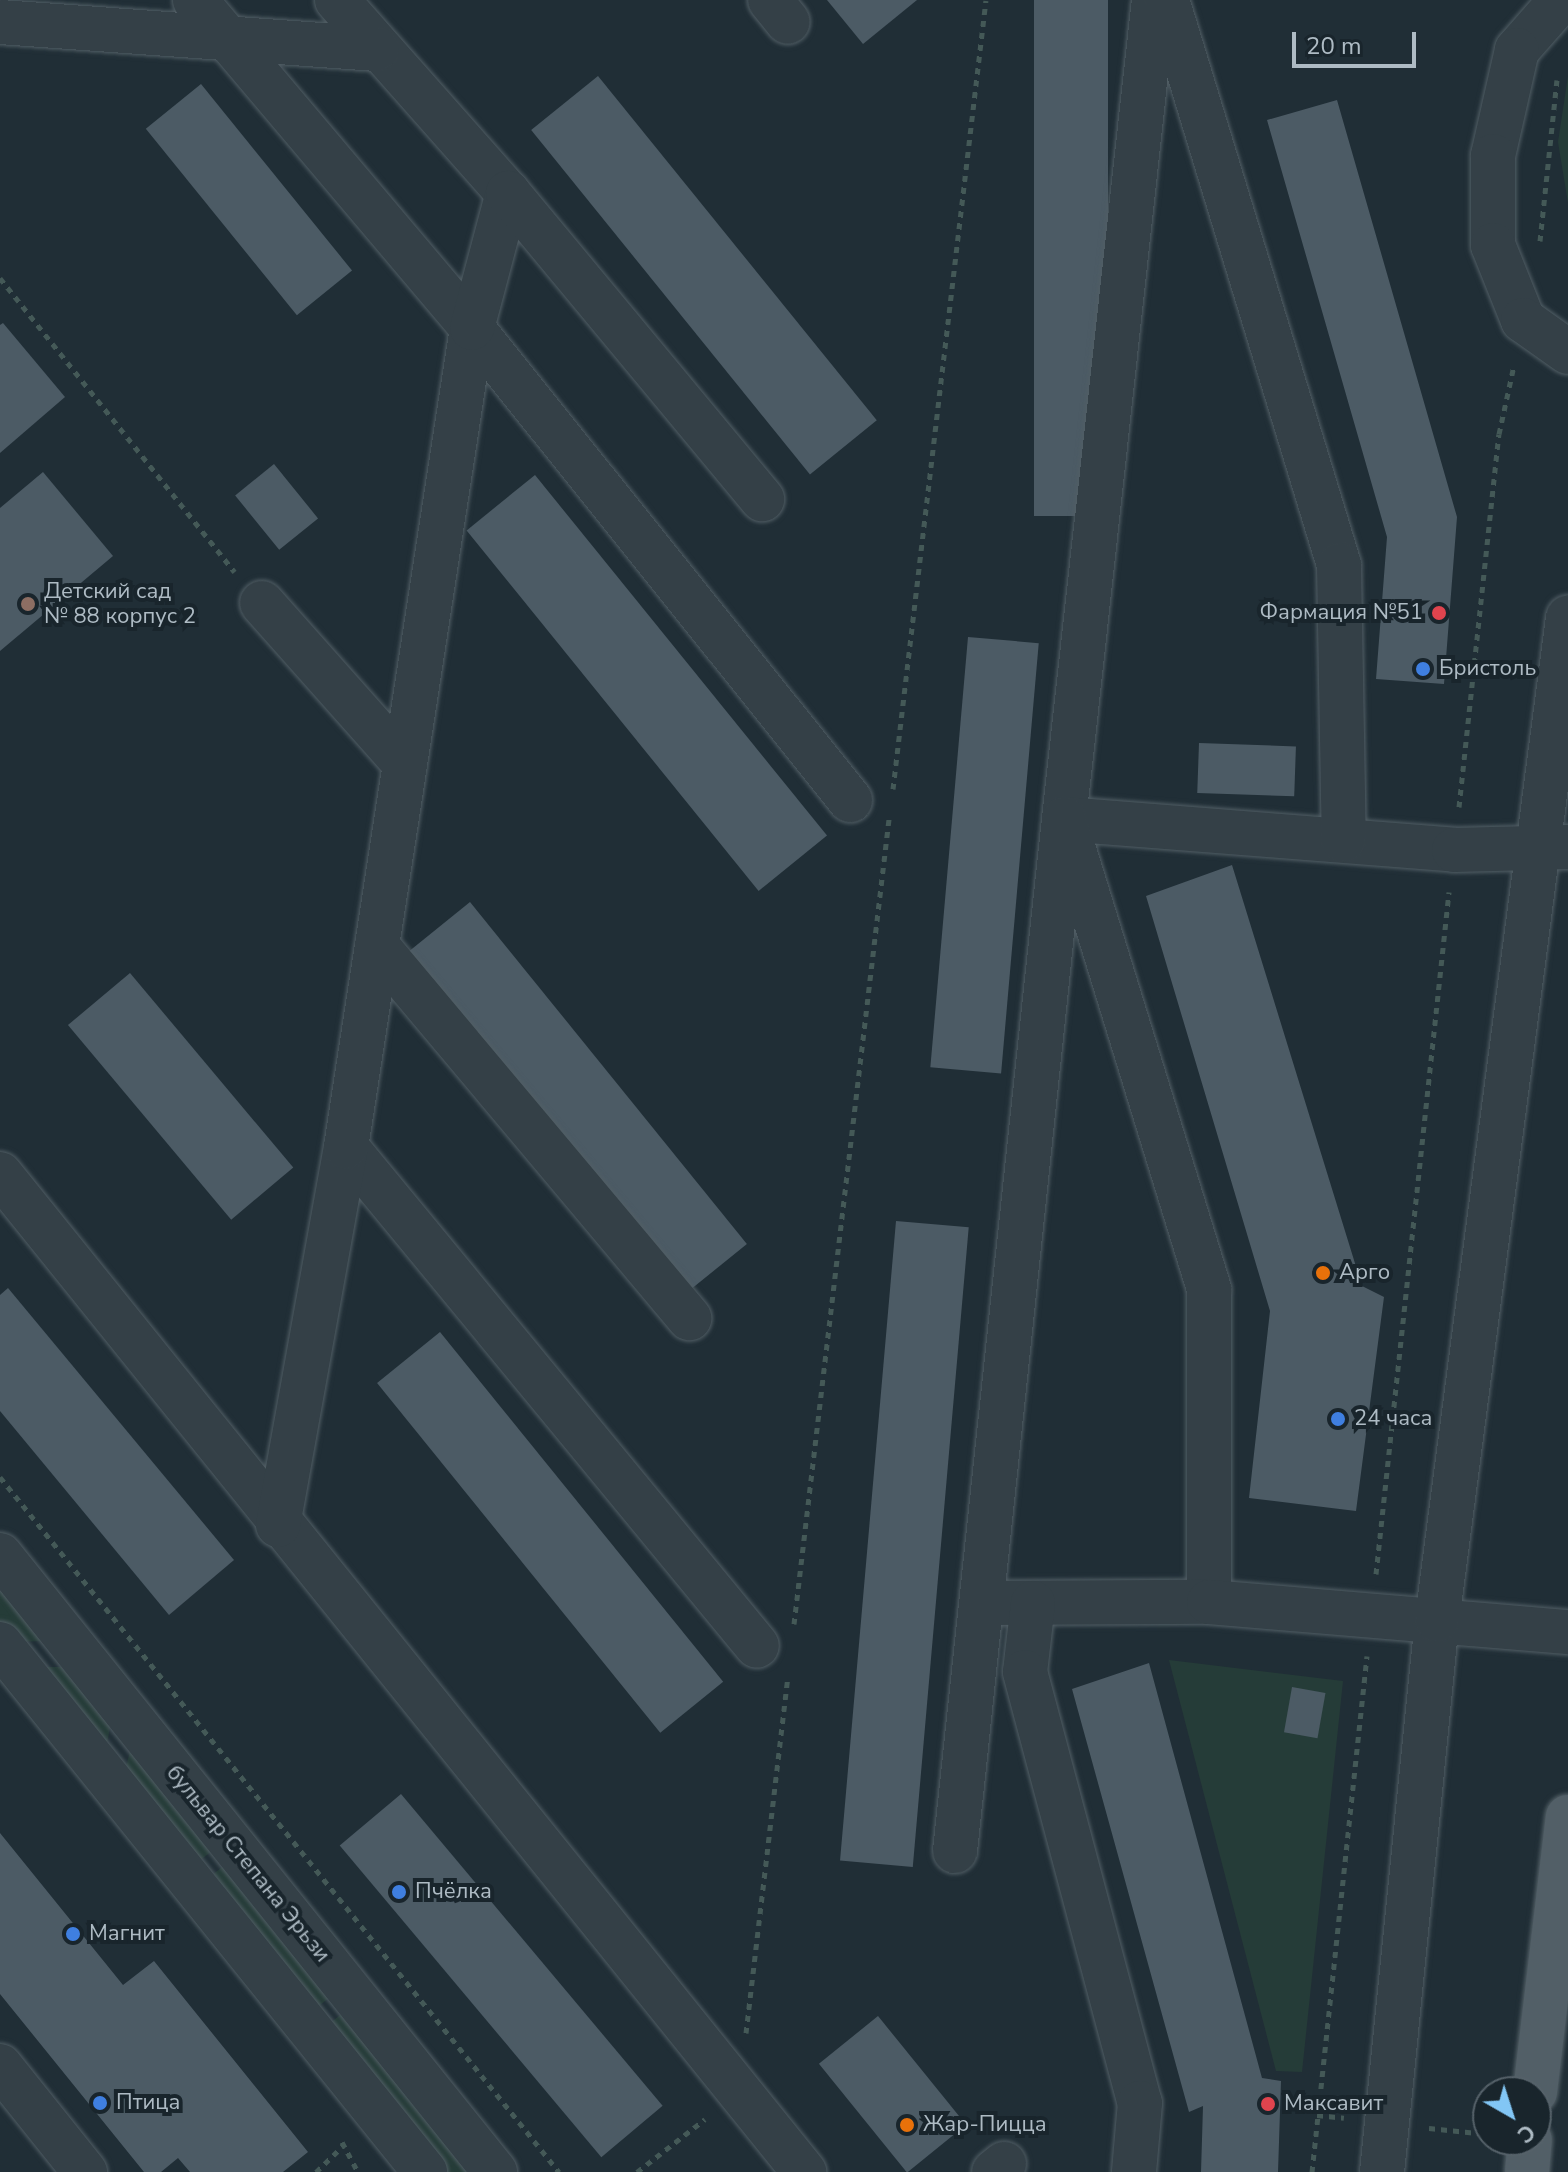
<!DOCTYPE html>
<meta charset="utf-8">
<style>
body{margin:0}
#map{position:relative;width:1568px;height:2172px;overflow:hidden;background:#202e36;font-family:"Nunito Sans",sans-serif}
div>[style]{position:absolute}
.green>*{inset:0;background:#253c38;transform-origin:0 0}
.building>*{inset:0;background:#4c5b65;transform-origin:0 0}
.path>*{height:5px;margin-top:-2.5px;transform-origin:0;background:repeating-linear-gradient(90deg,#445957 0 6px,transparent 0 12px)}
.roads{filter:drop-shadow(0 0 2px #515e65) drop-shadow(0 0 2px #515e65)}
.minor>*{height:44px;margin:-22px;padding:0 22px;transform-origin:22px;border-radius:22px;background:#344047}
.major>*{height:44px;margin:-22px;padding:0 22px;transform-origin:22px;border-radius:22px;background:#525f67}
.dots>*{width:22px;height:22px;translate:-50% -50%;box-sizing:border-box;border:4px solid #19252c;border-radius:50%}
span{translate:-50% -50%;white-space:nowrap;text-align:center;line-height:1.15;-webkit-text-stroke:8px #19252c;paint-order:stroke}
.poi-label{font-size:22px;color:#aebbc4}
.left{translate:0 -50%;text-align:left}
.right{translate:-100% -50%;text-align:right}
.street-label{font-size:22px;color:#aebbc4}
.north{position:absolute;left:1472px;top:2076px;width:80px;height:80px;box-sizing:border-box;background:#19252c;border:2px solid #556169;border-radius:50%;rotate:141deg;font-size:22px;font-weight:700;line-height:32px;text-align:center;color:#aebbc4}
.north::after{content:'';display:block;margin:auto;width:28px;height:36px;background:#82c6f5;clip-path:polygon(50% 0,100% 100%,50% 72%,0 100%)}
.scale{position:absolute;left:1292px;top:32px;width:124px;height:36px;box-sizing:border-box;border:4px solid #aebbc4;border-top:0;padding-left:10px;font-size:24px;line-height:28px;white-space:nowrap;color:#aebbc4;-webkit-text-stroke:6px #19252c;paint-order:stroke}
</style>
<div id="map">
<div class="green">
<div style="clip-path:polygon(1568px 76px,1568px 203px,1558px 142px)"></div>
<div style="clip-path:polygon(0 1581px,48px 1641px,8px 1642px,0 1631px)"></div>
<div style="clip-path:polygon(1169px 1660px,1343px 1681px,1302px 2072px,1276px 2071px)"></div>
<div style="clip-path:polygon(32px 1667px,68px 1667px,111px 1721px,105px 1756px)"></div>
<div style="clip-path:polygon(132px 1743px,216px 1848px,194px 1865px,123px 1779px)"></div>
<div style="left:227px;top:1863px;width:169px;height:25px;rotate:51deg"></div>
<div style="left:345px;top:2011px;width:206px;height:27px;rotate:51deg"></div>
</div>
<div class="building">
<div style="clip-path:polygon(827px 0,917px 0,863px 44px)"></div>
<div style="left:1034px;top:0;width:74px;height:516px"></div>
<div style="left:598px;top:76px;width:443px;height:86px;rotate:51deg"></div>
<div style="left:201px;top:84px;width:240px;height:71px;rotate:51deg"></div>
<div style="clip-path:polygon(1337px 100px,1457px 517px,1444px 684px,1376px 679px,1387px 537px,1267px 120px)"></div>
<div style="clip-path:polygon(3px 323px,65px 397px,0 453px,0 325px)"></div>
<div style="left:274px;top:464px;width:70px;height:50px;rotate:51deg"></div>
<div style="clip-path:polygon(43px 472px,113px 556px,0 651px,0 508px)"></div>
<div style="left:535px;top:475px;width:464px;height:88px;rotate:51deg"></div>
<div style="left:968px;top:637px;width:71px;height:432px;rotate:5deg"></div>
<div style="left:1199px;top:743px;width:97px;height:50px;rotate:2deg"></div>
<div style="clip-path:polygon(1232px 865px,1362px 1286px,1384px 1297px,1356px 1511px,1249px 1498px,1270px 1311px,1146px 896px)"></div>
<div style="left:470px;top:902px;width:440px;height:82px;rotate:51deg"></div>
<div style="left:130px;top:973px;width:254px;height:81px;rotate:50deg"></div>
<div style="left:896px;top:1221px;width:73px;height:642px;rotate:5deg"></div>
<div style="clip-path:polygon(8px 1288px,234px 1560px,169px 1615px,0 1411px,0 1295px)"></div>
<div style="left:440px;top:1332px;width:450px;height:81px;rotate:51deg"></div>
<div style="clip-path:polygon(1149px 1663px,1262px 2078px,1281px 2081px,1278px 2172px,1201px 2172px,1203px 2106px,1189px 2112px,1072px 1689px)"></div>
<div style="left:1292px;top:1687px;width:34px;height:46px;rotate:10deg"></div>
<div style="left:401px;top:1794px;width:407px;height:80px;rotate:50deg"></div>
<div style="clip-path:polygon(0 1833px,123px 1985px,154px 1961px,308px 2152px,283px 2172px,190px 2172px,178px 2158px,161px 2172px,144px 2172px,0 1994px)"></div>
<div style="left:878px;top:2016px;width:140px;height:76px;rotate:51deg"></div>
</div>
<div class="path">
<div style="left:1540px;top:241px;width:162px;rotate:-84deg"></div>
<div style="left:0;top:278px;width:376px;rotate:51.4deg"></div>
<div style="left:893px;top:789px;width:794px;rotate:-83.28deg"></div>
<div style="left:1459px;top:807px;width:375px;rotate:-83.9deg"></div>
<div style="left:1499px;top:434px;width:71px;rotate:-77.7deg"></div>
<div style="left:0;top:1477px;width:892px;rotate:51.19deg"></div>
<div style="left:1376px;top:1574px;width:686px;rotate:-83.89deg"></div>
<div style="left:794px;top:1624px;width:811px;rotate:-83.27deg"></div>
<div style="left:746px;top:2033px;width:358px;rotate:-83.3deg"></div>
<div style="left:1317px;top:2115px;width:27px;rotate:6deg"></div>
<div style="left:1429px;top:2128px;width:58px;rotate:5.9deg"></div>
<div style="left:342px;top:2142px;width:34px;rotate:62deg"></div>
<div style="left:316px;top:2172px;width:39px;rotate:-44deg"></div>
<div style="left:637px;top:2172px;width:86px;rotate:-37.9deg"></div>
<div style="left:1312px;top:2172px;width:519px;rotate:-83.92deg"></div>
</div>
<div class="roads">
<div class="minor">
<div style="left:195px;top:0;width:429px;rotate:49.8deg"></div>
<div style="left:472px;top:328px;width:605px;rotate:51.31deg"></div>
<div style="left:337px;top:0;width:258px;rotate:48.5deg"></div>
<div style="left:770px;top:0;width:28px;rotate:51deg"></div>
<div style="left:1154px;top:0;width:824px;rotate:96.27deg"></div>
<div style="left:1064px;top:819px;width:391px;rotate:4.5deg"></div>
<div style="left:1454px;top:850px;width:114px;rotate:-1.5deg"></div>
<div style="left:1167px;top:0;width:591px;rotate:73.07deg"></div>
<div style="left:1339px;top:565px;width:275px;rotate:89deg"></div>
<div style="left:1561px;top:0;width:67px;rotate:131.3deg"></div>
<div style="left:1517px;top:50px;width:109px;rotate:102.8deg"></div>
<div style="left:1493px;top:156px;width:89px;rotate:90deg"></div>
<div style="left:1493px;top:245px;width:81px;rotate:68.2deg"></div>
<div style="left:1523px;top:320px;width:55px;rotate:35.4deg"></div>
<div style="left:0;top:22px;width:378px;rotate:4.1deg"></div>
<div style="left:262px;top:603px;width:215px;rotate:48.4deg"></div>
<div style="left:1070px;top:837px;width:474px;rotate:72.9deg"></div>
<div style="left:1209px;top:1290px;width:312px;rotate:90deg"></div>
<div style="left:377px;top:946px;width:486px;rotate:50deg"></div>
<div style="left:346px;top:1147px;width:646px;rotate:50.52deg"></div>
<div style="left:0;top:1174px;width:1282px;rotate:51.14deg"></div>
<div style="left:278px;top:1525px;width:384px;rotate:-79.8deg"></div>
<div style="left:346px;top:1147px;width:829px;rotate:-81.25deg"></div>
<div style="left:472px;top:328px;width:140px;rotate:-75.1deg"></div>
<div style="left:508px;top:193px;width:398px;rotate:50.3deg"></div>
<div style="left:0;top:1555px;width:791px;rotate:51.26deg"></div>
<div style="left:983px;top:1603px;width:226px;rotate:-0.3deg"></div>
<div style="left:1209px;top:1602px;width:360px;rotate:4.8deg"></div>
<div style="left:1033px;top:1603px;width:69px;rotate:96.6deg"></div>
<div style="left:1025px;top:1672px;width:446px;rotate:75.1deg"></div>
<div style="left:1140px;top:2103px;width:69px;rotate:95deg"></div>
<div style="left:0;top:1644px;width:678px;rotate:51.17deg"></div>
<div style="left:955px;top:1851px;width:1038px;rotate:-83.97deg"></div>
<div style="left:0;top:2066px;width:136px;rotate:51.3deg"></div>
<div style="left:994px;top:2172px;width:13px;rotate:-39deg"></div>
<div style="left:1382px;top:2172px;width:555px;rotate:-84.31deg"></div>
<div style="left:1437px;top:1620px;width:1011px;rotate:-82.55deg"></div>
</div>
<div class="major">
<div style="left:1535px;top:2092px;width:277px;rotate:-83.2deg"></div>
<div style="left:1527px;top:2172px;width:32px;rotate:-85deg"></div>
</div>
</div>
<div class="dots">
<div style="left:28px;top:604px;background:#8d6e63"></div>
<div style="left:1439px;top:613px;background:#e0444e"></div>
<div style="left:1423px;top:669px;background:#3f7fe0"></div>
<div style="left:1323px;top:1273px;background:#e8710a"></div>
<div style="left:1338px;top:1419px;background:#3f7fe0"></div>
<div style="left:399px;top:1892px;background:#3f7fe0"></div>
<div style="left:73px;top:1934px;background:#3f7fe0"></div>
<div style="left:100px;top:2103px;background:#3f7fe0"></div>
<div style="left:1268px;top:2104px;background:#e0444e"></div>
<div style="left:907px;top:2125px;background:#e8710a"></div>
</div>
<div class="poi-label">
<span class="left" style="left:44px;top:604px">Детский сад<br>№ 88 корпус 2</span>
<span class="right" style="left:1423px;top:613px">Фармация №51</span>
<span class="left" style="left:1439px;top:669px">Бристоль</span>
<span class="left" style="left:1339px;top:1273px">Арго</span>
<span class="left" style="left:1354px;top:1419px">24 часа</span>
<span class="left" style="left:415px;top:1892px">Пчёлка</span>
<span class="left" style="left:89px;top:1934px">Магнит</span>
<span class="left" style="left:116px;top:2103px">Птица</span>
<span class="left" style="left:1284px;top:2104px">Максавит</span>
<span class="left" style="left:923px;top:2125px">Жар-Пицца</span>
</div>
<div class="street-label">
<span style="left:248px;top:1864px;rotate:51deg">бульвар Степана Эрьзи</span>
</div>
<div class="north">С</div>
<div class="scale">20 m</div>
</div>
